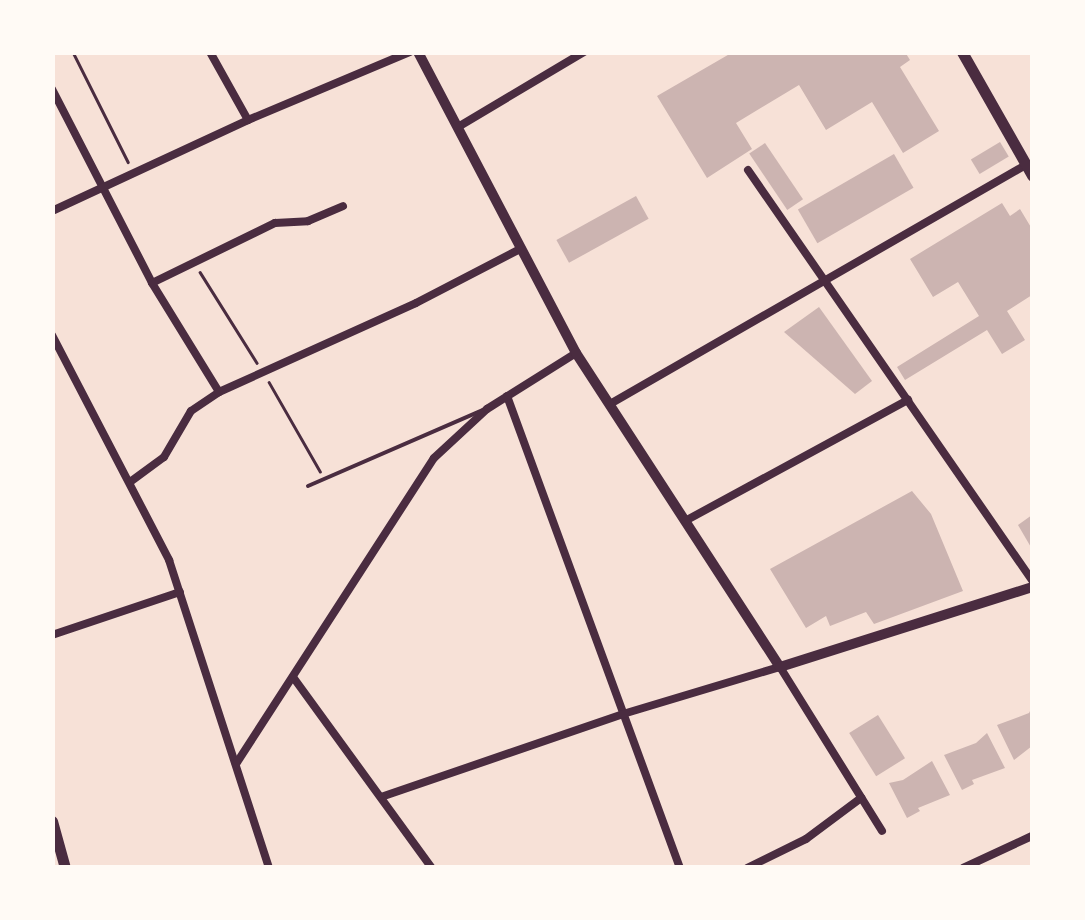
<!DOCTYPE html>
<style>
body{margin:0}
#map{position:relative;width:1085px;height:920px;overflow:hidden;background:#f7e1d7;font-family:"PT Sans Narrow",sans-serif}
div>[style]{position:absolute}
.building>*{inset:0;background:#ccb4b1;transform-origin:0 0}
.path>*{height:2.5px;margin:-1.25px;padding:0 1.25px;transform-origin:1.25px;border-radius:1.25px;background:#4a2c40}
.service>*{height:4px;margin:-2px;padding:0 2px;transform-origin:2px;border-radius:2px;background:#4a2c40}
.minor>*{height:8px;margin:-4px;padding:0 4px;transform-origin:4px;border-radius:4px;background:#4a2c40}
.tertiary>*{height:10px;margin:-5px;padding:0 5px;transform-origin:5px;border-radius:5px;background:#4a2c40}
.secondary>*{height:11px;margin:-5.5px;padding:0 5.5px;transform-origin:5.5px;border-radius:5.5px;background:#4a2c40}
span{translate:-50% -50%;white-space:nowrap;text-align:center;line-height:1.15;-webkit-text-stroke:9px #fffaf5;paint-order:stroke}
.frame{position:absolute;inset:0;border:55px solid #fffaf5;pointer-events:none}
</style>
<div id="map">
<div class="building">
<div style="clip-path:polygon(733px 52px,905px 52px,910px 60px,900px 67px,939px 131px,903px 153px,872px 102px,826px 130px,799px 85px,736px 123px,752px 149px,707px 178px,657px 96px)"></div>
<div style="left:1000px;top:142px;width:17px;height:34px;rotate:59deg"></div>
<div style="left:765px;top:143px;width:68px;height:19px;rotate:56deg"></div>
<div style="left:894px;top:154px;width:39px;height:111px;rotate:60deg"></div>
<div style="left:636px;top:196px;width:26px;height:91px;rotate:61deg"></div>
<div style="clip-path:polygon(1002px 203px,1010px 216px,1020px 209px,1032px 229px,1032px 295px,1007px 311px,1025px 340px,1002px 354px,987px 330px,905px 380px,897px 367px,979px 316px,958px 282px,933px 297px,910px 259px)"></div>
<div style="clip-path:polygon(819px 307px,872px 381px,855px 394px,784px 332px)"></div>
<div style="clip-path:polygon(912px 491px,931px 514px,963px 591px,874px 624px,866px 612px,830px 626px,826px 616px,806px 628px,770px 569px)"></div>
<div style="clip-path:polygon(1032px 515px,1032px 549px,1018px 525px)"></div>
<div style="clip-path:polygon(1032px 707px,1032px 746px,1014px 760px,997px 725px,1029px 713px)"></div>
<div style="left:878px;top:715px;width:51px;height:34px;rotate:58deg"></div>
<div style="clip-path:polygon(987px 733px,1005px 768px,972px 780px,974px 784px,962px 790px,944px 755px,976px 743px)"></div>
<div style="clip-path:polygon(932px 761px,950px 795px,918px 808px,920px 811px,907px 818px,889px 783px,903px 780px)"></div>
</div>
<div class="path">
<div style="left:73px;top:52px;width:123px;rotate:63.4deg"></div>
<div style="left:200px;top:272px;width:107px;rotate:57.9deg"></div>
<div style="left:269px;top:382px;width:103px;rotate:60.2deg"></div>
</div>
<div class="service">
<div style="left:308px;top:486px;width:191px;rotate:-23.5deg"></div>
</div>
<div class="minor">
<div style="left:210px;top:52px;width:78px;rotate:60.8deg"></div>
<div style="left:52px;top:89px;width:218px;rotate:62.7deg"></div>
<div style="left:152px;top:283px;width:128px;rotate:58.4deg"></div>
<div style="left:458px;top:127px;width:147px;rotate:-30.8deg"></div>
<div style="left:748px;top:170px;width:499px;rotate:55.3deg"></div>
<div style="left:52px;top:211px;width:216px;rotate:-24.9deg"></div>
<div style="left:248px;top:120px;width:176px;rotate:-22.8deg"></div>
<div style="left:152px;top:283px;width:137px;rotate:-26deg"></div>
<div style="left:275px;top:223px;width:33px;rotate:-3deg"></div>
<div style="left:308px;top:221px;width:38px;rotate:-23deg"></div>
<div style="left:52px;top:335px;width:254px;rotate:62.5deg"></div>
<div style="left:169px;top:560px;width:324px;rotate:72deg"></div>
<div style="left:507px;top:396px;width:503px;rotate:69.87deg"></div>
<div style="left:610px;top:404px;width:480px;rotate:-29.9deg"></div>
<div style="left:130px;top:482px;width:42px;rotate:-36.3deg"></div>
<div style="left:164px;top:457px;width:53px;rotate:-59.6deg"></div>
<div style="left:191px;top:411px;width:34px;rotate:-34deg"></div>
<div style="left:219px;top:392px;width:216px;rotate:-24.3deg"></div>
<div style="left:416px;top:303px;width:117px;rotate:-27.4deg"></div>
<div style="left:685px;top:521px;width:254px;rotate:-28.5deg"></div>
<div style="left:52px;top:635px;width:135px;rotate:-18.6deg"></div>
<div style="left:293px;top:677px;width:236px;rotate:54deg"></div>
<div style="left:236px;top:764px;width:364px;rotate:-57.1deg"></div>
<div style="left:434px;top:458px;width:72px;rotate:-42.8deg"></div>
<div style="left:487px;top:409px;width:105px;rotate:-32.2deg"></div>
<div style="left:381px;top:797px;width:256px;rotate:-18.9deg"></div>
<div style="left:623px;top:714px;width:164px;rotate:-16.7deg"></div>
<div style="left:780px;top:667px;width:193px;rotate:58.1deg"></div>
<div style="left:747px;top:868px;width:66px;rotate:-26.2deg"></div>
<div style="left:806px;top:839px;width:69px;rotate:-36.7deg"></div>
<div style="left:963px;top:868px;width:76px;rotate:-24.9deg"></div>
</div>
<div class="tertiary">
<div style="left:418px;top:52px;width:340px;rotate:62.3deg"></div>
<div style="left:576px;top:353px;width:374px;rotate:57deg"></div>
<div style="left:780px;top:667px;width:264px;rotate:-17.6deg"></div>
</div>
<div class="secondary">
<div style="left:962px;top:52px;width:142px;rotate:60.4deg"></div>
<div style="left:52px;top:821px;width:49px;rotate:74.5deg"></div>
</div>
<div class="frame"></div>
</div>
